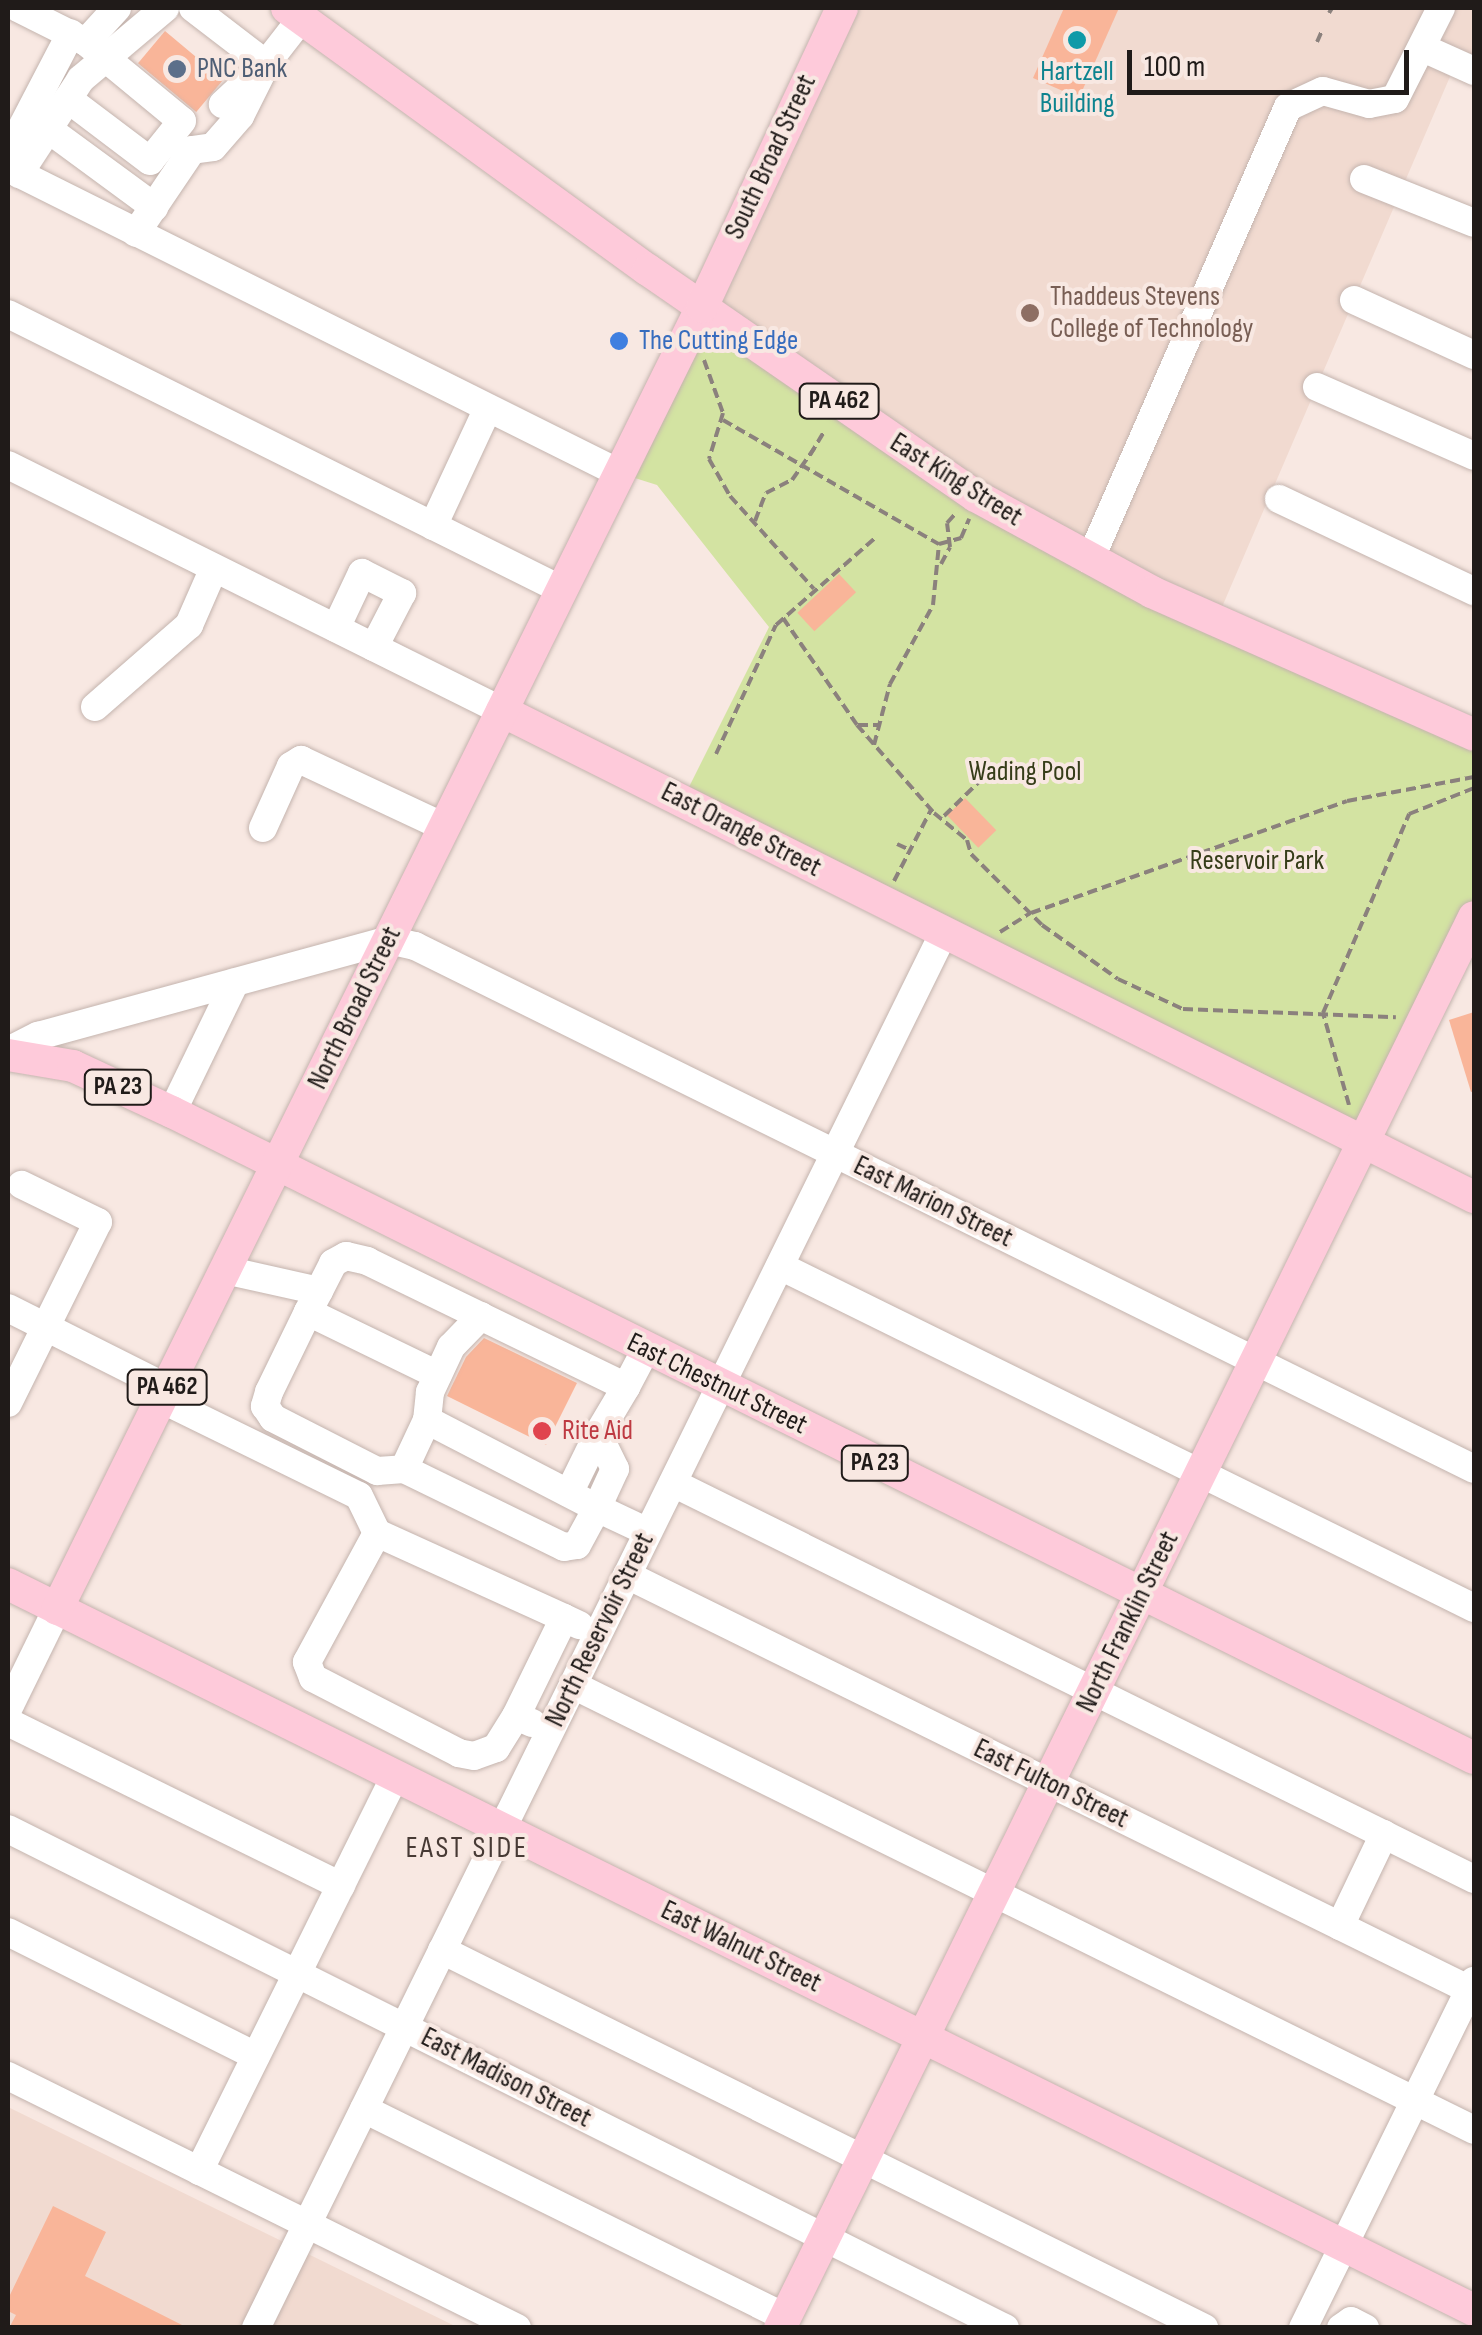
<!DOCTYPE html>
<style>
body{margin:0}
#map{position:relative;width:1482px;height:2335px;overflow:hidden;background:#f8e8e2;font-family:"Sofia Sans Condensed",sans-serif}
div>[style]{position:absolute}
.built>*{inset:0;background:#f1dad0}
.green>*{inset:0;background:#d3e3a2}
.building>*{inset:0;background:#f9b599;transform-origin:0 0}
.path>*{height:4px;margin-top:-2px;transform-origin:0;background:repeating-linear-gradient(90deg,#8b817d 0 10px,transparent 0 15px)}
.roads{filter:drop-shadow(0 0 2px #c4b4ae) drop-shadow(0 0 2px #c4b4ae)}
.minor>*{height:28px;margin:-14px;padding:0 14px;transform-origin:14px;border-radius:14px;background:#fff}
.major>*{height:32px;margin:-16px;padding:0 16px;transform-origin:16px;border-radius:16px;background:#fecada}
.dots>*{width:28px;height:28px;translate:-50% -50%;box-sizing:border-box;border:5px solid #f8e8e2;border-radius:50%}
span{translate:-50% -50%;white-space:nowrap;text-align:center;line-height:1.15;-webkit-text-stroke:8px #f8e8e2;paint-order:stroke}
.shield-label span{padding:2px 8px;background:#f8e8e2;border:2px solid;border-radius:8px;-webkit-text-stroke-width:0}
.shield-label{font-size:25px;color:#201b19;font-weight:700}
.service-label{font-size:28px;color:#4e5e75}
.left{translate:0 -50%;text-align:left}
.culture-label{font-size:28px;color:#0d838f}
.street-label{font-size:28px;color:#201b19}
.education-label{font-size:28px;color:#785e54}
.shop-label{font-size:28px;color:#366cbe}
.park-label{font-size:28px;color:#363d19}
.health-label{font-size:28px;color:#be3a42}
.neighbourhood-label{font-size:30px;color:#473a35;letter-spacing:2.5px}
.frame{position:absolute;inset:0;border:10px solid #201b19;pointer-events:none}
.scale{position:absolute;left:1127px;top:50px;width:282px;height:45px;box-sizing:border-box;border:5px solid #201b19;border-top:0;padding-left:12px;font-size:30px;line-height:35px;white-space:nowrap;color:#201b19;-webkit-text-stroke:8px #f8e8e2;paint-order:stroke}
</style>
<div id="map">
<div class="built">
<div style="clip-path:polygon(842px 8px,1474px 8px,1474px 81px,1452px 72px,1216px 621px,1152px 592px,702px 307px)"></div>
<div style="clip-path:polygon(8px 2107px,457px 2327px,8px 2327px)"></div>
</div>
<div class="green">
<div style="clip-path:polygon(702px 307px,924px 463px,1474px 735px,1474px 917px,1365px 1142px,682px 801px,769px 627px,657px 485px,619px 473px)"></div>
</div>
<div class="building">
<div style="clip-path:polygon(1064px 8px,1119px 8px,1079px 98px,1033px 78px)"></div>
<div style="left:165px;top:31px;width:76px;height:42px;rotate:40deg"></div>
<div style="left:839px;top:574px;width:25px;height:57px;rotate:47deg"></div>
<div style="left:965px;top:798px;width:45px;height:25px;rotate:46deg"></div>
<div style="clip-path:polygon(1474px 1012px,1474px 1091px,1471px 1092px,1449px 1020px)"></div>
<div style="clip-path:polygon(484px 1338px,577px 1383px,546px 1445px,447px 1396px,466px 1357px)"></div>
<div style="clip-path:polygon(53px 2206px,106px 2232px,85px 2276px,188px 2328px,9px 2328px,16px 2315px,8px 2311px,8px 2299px)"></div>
</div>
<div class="path">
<div style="left:1329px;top:13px;width:6px;rotate:-59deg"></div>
<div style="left:1317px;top:42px;width:12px;rotate:-66deg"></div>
<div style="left:704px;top:360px;width:56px;rotate:70.3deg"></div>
<div style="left:723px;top:413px;width:48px;rotate:106.9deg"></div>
<div style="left:709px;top:459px;width:43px;rotate:60.4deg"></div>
<div style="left:730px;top:496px;width:125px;rotate:47.9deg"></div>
<div style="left:723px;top:420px;width:249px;rotate:29.9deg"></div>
<div style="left:810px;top:455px;width:27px;rotate:-59deg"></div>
<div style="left:755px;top:521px;width:30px;rotate:-69deg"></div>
<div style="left:766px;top:493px;width:29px;rotate:-27deg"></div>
<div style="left:792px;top:480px;width:39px;rotate:-55deg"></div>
<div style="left:941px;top:564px;width:19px;rotate:-62deg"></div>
<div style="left:950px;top:547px;width:24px;rotate:-97deg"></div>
<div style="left:947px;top:523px;width:15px;rotate:-48deg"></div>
<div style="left:783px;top:618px;width:130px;rotate:55.3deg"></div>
<div style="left:857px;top:725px;width:117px;rotate:48.8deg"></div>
<div style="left:934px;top:813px;width:43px;rotate:39.3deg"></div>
<div style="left:967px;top:840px;width:15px;rotate:74deg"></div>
<div style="left:971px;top:854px;width:100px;rotate:45deg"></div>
<div style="left:1042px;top:925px;width:93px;rotate:35.4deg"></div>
<div style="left:1118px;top:979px;width:72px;rotate:24.8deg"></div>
<div style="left:1183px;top:1009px;width:213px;rotate:2.2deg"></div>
<div style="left:858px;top:725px;width:20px"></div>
<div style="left:874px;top:745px;width:63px;rotate:-75.3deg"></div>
<div style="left:890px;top:684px;width:90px;rotate:-61.4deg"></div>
<div style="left:933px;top:605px;width:61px;rotate:-84.4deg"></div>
<div style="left:939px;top:544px;width:23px;rotate:-15deg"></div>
<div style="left:961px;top:538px;width:21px;rotate:-67deg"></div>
<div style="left:716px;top:754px;width:142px;rotate:-65.1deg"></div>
<div style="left:776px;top:625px;width:133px;rotate:-41.3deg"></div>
<div style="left:944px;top:816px;width:54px;rotate:-44.3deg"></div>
<div style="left:897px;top:844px;width:14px;rotate:25deg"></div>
<div style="left:894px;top:881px;width:80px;rotate:-62.5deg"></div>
<div style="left:1000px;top:932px;width:36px;rotate:-32deg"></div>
<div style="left:1031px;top:913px;width:335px;rotate:-19.5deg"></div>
<div style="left:1347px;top:801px;width:129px;rotate:-10.7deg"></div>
<div style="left:1349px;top:1105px;width:96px;rotate:-105.8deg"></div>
<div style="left:1323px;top:1013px;width:217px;rotate:-66.6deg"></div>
<div style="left:1409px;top:814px;width:70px;rotate:-21.8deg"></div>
</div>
<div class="roads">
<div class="minor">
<div style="left:18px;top:8px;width:76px;rotate:26.6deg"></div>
<div style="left:86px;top:42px;width:124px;rotate:39.5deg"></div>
<div style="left:182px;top:121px;width:51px;rotate:128.7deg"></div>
<div style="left:150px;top:161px;width:103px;rotate:-142.9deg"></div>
<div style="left:193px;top:8px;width:92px;rotate:37.5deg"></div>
<div style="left:266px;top:64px;width:59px;rotate:137.1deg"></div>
<div style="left:86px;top:42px;width:46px;rotate:-47.6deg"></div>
<div style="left:1423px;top:48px;width:56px;rotate:24.3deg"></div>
<div style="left:48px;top:129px;width:132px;rotate:36.3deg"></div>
<div style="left:8px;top:154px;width:136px;rotate:-62.5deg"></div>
<div style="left:8px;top:168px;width:683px;rotate:26.53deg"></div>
<div style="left:19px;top:174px;width:113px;rotate:-56.9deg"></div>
<div style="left:81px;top:79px;width:110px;rotate:-40.2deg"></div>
<div style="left:1364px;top:179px;width:118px;rotate:21.8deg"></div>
<div style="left:136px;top:233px;width:100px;rotate:-56deg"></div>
<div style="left:192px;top:150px;width:21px;rotate:-8deg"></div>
<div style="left:213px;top:147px;width:41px;rotate:-48.9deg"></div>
<div style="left:240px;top:116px;width:58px;rotate:-63.4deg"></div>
<div style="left:266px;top:64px;width:57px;rotate:-52.1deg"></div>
<div style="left:1354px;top:300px;width:132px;rotate:24.6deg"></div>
<div style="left:8px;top:314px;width:619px;rotate:26.48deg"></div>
<div style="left:1317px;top:387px;width:171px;rotate:23.7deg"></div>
<div style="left:8px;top:465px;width:552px;rotate:26.47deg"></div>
<div style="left:1279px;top:499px;width:216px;rotate:25.3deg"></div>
<div style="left:433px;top:526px;width:130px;rotate:-65deg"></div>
<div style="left:1090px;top:560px;width:494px;rotate:-66.4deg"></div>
<div style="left:1288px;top:107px;width:38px;rotate:-25deg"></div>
<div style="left:1323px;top:91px;width:48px;rotate:15.8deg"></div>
<div style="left:1369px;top:104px;width:26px;rotate:-11deg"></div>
<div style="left:1395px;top:99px;width:102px;rotate:-63.2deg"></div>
<div style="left:336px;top:628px;width:61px;rotate:-64.7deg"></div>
<div style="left:362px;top:573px;width:45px;rotate:26.6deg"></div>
<div style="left:402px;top:593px;width:61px;rotate:117.4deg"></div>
<div style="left:95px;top:707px;width:125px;rotate:-41.1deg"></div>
<div style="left:189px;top:625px;width:62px;rotate:-66.3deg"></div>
<div style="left:263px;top:828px;width:68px;rotate:-65.7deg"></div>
<div style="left:291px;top:766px;width:12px;rotate:-31deg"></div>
<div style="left:301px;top:760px;width:158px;rotate:25.1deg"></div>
<div style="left:8px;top:1051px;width:34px;rotate:-27deg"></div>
<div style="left:38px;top:1036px;width:364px;rotate:-15.3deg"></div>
<div style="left:389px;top:940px;width:27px;rotate:13deg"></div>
<div style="left:415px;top:946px;width:1181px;rotate:26.28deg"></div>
<div style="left:172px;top:1112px;width:144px;rotate:-64.1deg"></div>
<div style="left:780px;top:1266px;width:774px;rotate:26.23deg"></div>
<div style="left:225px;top:1270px;width:96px;rotate:12.6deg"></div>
<div style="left:319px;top:1291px;width:24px;rotate:118deg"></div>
<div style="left:308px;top:1312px;width:144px;rotate:25.9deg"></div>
<div style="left:319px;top:1291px;width:31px;rotate:-63deg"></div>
<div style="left:333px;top:1263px;width:15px;rotate:-28deg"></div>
<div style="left:346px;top:1256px;width:22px;rotate:13deg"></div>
<div style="left:367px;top:1261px;width:288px;rotate:25.9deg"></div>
<div style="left:626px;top:1387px;width:43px;rotate:-62.2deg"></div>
<div style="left:8px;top:1308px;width:178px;rotate:26.7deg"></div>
<div style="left:308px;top:1312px;width:89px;rotate:116deg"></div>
<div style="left:269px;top:1392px;width:15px;rotate:106deg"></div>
<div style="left:265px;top:1406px;width:14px;rotate:56deg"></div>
<div style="left:273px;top:1418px;width:117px;rotate:27deg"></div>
<div style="left:377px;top:1471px;width:27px;rotate:-4deg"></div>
<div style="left:404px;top:1469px;width:178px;rotate:26deg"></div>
<div style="left:564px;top:1547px;width:13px;rotate:-9deg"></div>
<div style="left:577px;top:1545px;width:42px;rotate:-61.6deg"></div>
<div style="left:597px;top:1508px;width:56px;rotate:25.2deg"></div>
<div style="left:481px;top:1316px;width:43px;rotate:134.1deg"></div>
<div style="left:451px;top:1347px;width:50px;rotate:115deg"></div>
<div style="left:430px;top:1392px;width:28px;rotate:96deg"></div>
<div style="left:427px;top:1420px;width:191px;rotate:27.4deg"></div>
<div style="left:597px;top:1508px;width:43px;rotate:-65.2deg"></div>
<div style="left:615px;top:1469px;width:39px;rotate:-116deg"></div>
<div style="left:598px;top:1434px;width:55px;rotate:-59.2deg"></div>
<div style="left:161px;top:1399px;width:220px;rotate:26.1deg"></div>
<div style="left:359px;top:1496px;width:41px;rotate:64.1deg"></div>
<div style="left:8px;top:1403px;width:202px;rotate:-63.6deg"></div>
<div style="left:98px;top:1222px;width:85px;rotate:-154deg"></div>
<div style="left:404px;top:1469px;width:54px;rotate:-64.9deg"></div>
<div style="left:673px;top:1483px;width:894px;rotate:26.31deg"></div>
<div style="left:569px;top:1493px;width:66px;rotate:-63.8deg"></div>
<div style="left:627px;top:1575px;width:944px;rotate:26.21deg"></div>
<div style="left:573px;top:1685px;width:1005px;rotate:26.28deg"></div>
<div style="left:8px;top:1709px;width:111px;rotate:-63.9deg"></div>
<div style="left:516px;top:1716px;width:38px;rotate:122deg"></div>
<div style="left:496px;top:1748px;width:23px;rotate:160deg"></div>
<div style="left:474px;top:1756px;width:15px;rotate:-169deg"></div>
<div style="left:459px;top:1753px;width:164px;rotate:-152.8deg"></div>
<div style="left:313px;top:1678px;width:17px;rotate:-111deg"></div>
<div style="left:307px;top:1662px;width:147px;rotate:-61.5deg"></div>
<div style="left:377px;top:1533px;width:205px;rotate:24.4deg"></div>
<div style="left:8px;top:1722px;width:371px;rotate:26.2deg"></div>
<div style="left:532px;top:1723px;width:17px;rotate:-156deg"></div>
<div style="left:516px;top:1716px;width:109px;rotate:-63.9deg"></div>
<div style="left:564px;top:1618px;width:17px;rotate:25deg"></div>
<div style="left:8px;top:1829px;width:1115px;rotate:26.59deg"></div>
<div style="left:1340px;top:1926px;width:102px;rotate:-64.4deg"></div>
<div style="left:8px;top:1932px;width:277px;rotate:26.6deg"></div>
<div style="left:442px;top:1950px;width:851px;rotate:26.38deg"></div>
<div style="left:8px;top:2076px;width:568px;rotate:26.34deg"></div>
<div style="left:364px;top:2109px;width:470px;rotate:26.3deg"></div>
<div style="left:199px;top:2171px;width:441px;rotate:-63.6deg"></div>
<div style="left:256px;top:2328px;width:1556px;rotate:-63.76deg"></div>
<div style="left:1303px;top:2328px;width:387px;rotate:-63.8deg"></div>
<div style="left:1341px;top:2328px;width:12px;rotate:-35deg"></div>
<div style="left:1351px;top:2321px;width:16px;rotate:27deg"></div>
</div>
<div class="major">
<div style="left:287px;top:8px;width:446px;rotate:36deg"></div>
<div style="left:648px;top:270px;width:398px;rotate:34.6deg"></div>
<div style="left:976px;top:496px;width:200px;rotate:28.6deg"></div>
<div style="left:1152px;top:592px;width:352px;rotate:23.9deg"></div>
<div style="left:502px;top:711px;width:1087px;rotate:26.57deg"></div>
<div style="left:8px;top:1055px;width:66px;rotate:9.6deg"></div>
<div style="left:73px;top:1066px;width:109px;rotate:24.9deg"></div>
<div style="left:172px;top:1112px;width:1453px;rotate:26.39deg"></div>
<div style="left:8px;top:1584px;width:1636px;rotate:26.35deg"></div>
<div style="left:57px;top:1609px;width:1453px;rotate:-63.65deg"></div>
<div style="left:702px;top:307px;width:330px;rotate:-64.9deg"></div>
<div style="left:780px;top:2328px;width:1572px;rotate:-63.81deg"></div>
</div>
</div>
<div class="dots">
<div style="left:1077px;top:40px;background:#0f9aa8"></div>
<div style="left:177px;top:69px;background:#5c6f8a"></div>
<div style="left:1030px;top:313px;background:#8d6e63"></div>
<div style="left:619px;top:341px;background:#3f7fe0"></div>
<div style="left:542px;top:1431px;background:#e0444e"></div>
</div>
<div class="shield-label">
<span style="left:839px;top:401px">PA 462</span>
<span style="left:118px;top:1087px">PA 23</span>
<span style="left:167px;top:1387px">PA 462</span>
<span style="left:875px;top:1463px">PA 23</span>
</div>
<div class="service-label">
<span class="left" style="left:197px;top:69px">PNC Bank</span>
</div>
<div class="culture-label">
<span style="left:1077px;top:88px">Hartzell<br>Building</span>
</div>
<div class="street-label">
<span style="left:771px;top:157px;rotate:-65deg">South Broad Street</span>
<span style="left:956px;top:480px;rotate:32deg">East King Street</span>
<span style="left:741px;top:830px;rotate:27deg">East Orange Street</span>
<span style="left:355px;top:1008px;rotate:-64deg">North Broad Street</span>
<span style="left:933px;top:1202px;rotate:26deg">East Marion Street</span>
<span style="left:717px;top:1384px;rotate:26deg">East Chestnut Street</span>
<span style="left:1128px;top:1622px;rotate:-64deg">North Franklin Street</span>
<span style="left:600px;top:1630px;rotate:-64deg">North Reservoir Street</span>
<span style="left:1051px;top:1784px;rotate:26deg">East Fulton Street</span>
<span style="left:741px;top:1947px;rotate:26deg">East Walnut Street</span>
<span style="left:506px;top:2078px;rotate:27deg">East Madison Street</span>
</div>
<div class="education-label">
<span class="left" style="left:1050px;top:313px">Thaddeus Stevens<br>College of Technology</span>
</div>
<div class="shop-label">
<span class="left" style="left:639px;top:341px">The Cutting Edge</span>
</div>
<div class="park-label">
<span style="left:1025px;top:772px">Wading Pool</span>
<span style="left:1257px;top:861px">Reservoir Park</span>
</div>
<div class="health-label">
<span class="left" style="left:562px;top:1431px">Rite Aid</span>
</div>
<div class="neighbourhood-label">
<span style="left:467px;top:1848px">EAST SIDE</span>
</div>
<div class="frame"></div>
<div class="scale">100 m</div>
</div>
